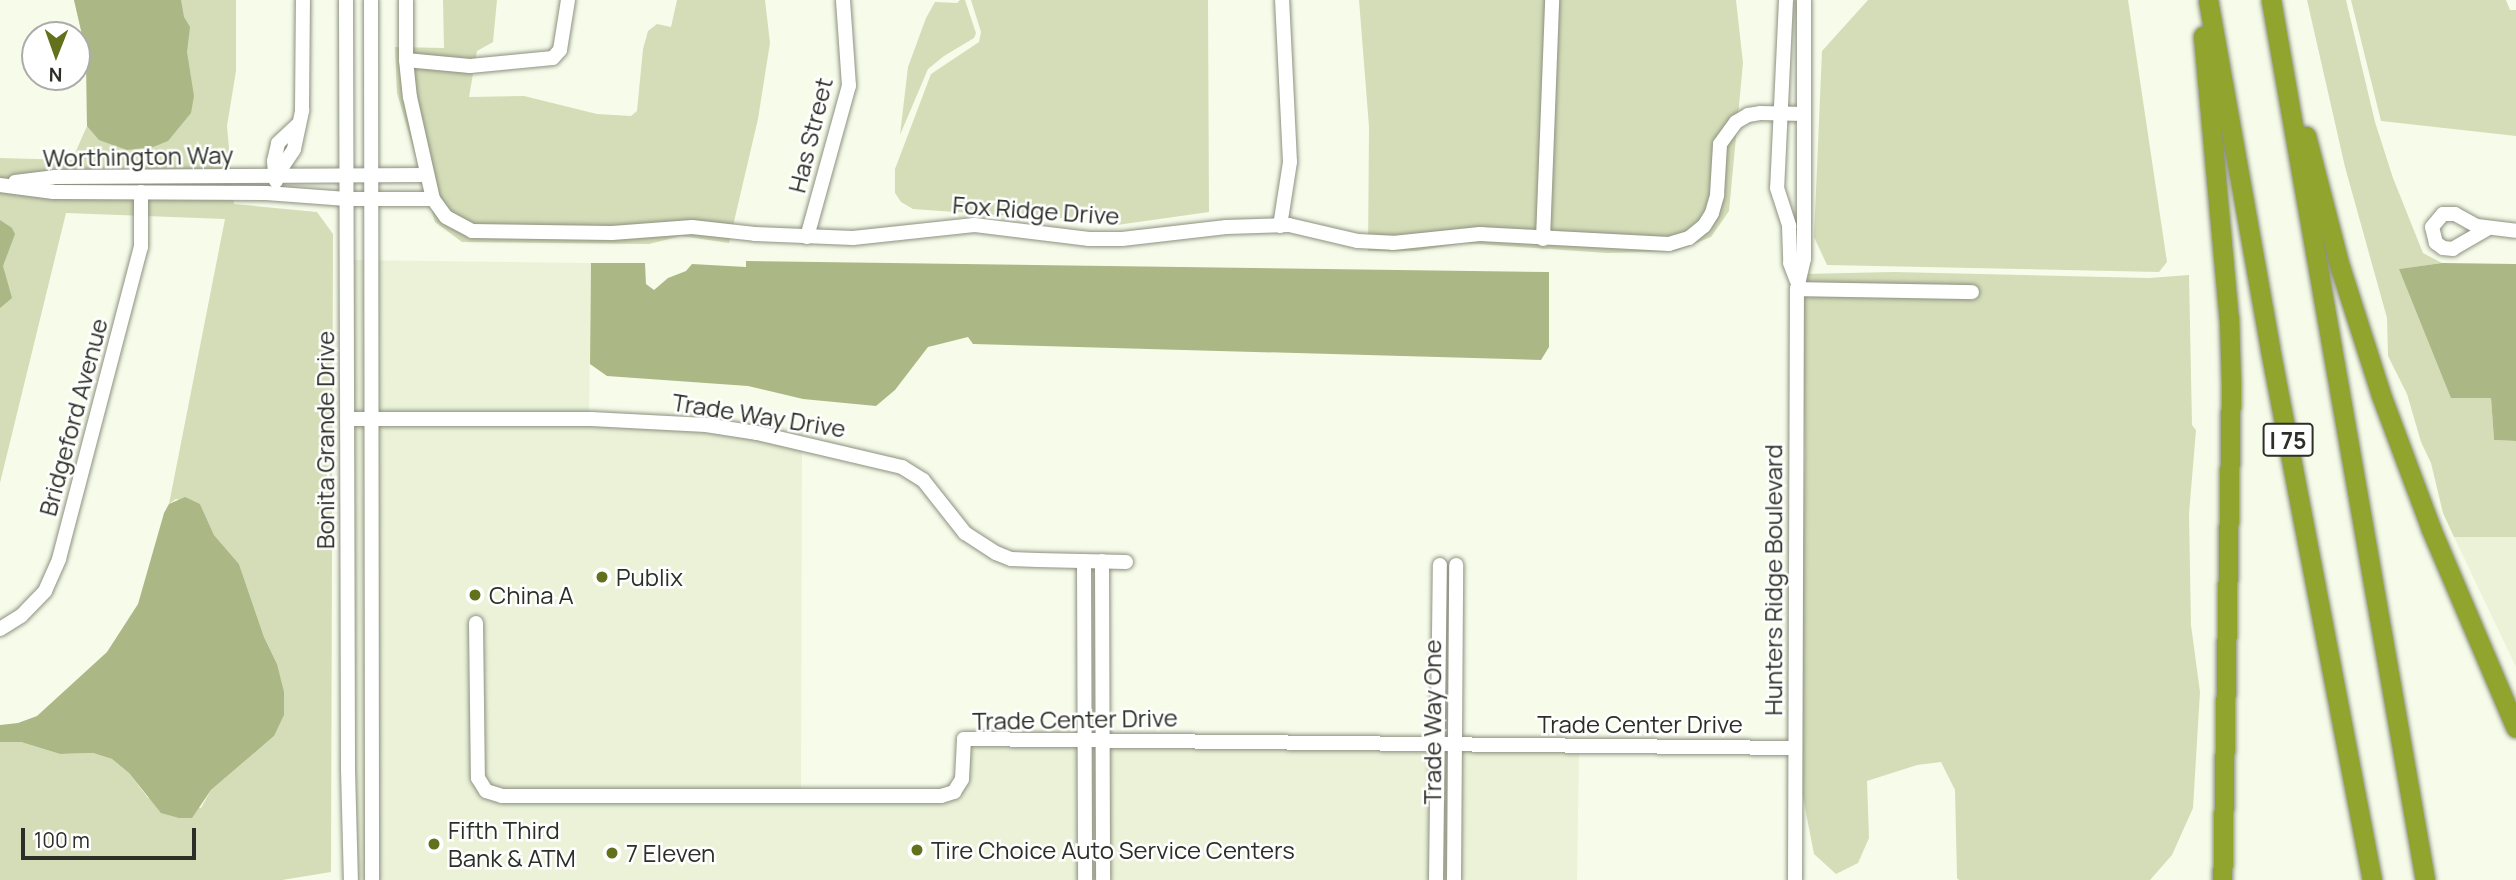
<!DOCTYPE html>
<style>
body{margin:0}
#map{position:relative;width:2516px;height:880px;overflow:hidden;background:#f7fcea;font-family:Manrope,sans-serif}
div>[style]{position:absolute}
.built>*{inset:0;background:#ebf2d8}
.green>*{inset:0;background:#d4ddb8}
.water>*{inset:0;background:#acb786}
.roads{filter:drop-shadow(0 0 2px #8d9180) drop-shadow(0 0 2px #8d9180)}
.minor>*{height:14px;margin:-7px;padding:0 7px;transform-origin:7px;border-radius:7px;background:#fff}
.highway>*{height:19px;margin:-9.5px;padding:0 9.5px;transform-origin:9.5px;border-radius:9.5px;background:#90a42e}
.dots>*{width:19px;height:19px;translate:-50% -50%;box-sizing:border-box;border:4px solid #fff;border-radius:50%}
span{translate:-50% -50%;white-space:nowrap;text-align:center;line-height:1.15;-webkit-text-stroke:5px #fff;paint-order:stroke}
.shield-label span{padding:2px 5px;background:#fff;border:2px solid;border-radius:5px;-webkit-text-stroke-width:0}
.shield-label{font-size:23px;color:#2c2e27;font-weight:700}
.street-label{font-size:24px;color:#2c2e27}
.poi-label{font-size:24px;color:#2c2e27}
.left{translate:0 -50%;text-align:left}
.north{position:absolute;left:21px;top:21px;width:70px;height:70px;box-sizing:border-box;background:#fff;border:2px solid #ababa9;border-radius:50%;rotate:181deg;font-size:19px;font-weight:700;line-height:28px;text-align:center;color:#2c2e27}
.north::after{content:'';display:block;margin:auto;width:24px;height:32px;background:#63711d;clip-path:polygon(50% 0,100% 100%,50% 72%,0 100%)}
.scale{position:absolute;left:21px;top:828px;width:175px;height:32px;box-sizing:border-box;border:4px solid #2c2e27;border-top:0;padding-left:9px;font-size:21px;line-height:24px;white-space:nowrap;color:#2c2e27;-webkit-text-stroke:5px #fff;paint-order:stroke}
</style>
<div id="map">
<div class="built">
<div style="clip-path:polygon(350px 260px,591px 263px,589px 418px,802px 442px,801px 796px,952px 790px,962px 758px,975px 743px,1579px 751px,1577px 880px,351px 880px)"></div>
<div style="clip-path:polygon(2454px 537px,2516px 537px,2516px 667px)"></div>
</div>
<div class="green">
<div style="clip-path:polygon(74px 0,236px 0,236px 71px,227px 126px,234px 204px,317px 212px,333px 234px,331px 872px,282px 880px,0 880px,0 742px,21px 742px,60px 754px,93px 753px,112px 759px,129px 773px,148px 798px,201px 808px,211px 790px,274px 736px,277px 664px,264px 637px,239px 564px,214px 535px,200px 504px,176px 499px,169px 504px,225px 219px,66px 213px,0 483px,0 158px,72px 160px,87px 126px,86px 52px)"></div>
<div style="clip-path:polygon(443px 0,497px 0,493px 42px,477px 51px,469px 97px,524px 96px,597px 114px,631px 116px,637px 111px,643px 49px,648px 31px,657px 24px,671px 27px,677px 0,765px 0,770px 43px,758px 119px,729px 243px,681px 236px,649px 244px,462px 242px,435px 222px,397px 93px,395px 47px,444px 48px)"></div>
<div style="clip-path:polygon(960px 0,965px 0,976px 33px,974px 38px,944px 56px,928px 69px,900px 135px,908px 67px,926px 18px,935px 2px,957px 3px)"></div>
<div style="clip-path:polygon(971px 0,1208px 0,1209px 212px,1110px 226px,1088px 213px,1073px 218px,1040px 218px,913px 209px,901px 202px,895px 193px,895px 169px,931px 74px,979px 42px,981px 32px)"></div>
<div style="clip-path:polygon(1359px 0,1736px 0,1743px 63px,1729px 211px,1711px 237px,1676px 251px,1607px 253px,1463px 243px,1416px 251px,1368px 251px,1369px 127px)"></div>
<div style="clip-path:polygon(1868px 0,2128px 0,2167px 262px,2159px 272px,1827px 265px,1814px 237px,1822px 51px)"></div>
<div style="clip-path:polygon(2307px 0,2346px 0,2375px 122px,2393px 178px,2423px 253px,2442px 263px,2400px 269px,2491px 398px,2494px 440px,2516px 441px,2516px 537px,2454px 537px,2443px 513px,2431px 463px,2421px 442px,2407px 394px,2388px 356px,2387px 318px,2345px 167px)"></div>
<div style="clip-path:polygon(2351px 0,2506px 0,2510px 10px,2516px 10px,2516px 136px,2381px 121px)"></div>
<div style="clip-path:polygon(1894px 272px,2149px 278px,2189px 275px,2192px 425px,2196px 430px,2189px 514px,2191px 625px,2200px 692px,2193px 808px,2172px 855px,2150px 880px,1959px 880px,1957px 878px,1955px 790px,1941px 762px,1917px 765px,1867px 781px,1869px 838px,1858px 863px,1836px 874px,1814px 854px,1798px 772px,1805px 453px,1801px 274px)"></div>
</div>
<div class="water">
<div style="clip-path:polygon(74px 0,181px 0,184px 17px,190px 27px,187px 52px,194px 96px,191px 113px,168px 141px,153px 147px,127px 150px,99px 140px,87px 126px,86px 52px)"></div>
<div style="clip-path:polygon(0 220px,12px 228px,15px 234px,3px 266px,12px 298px,0 308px)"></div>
<div style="clip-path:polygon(746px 261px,1549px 272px,1549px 347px,1541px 360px,973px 344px,968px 337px,928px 347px,895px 390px,876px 406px,803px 399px,748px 386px,607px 376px,590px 364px,591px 263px,645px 263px,646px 284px,654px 290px,668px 278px,686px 271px,692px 264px,746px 267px)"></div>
<div style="clip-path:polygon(2442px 263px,2516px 264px,2516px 441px,2494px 440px,2491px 398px,2451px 398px,2399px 269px)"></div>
<div style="clip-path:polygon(185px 497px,200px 504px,214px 535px,239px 564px,264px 637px,277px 664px,284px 692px,284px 715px,274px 736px,211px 790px,192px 818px,179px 818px,161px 813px,129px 773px,112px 759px,93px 753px,60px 754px,21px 742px,0 742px,0 725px,18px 723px,37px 716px,107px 652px,138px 604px,164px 513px,169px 504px)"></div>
</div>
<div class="roads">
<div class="minor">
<div style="left:346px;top:0;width:769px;rotate:89.85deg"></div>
<div style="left:348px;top:769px;width:111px;rotate:88.5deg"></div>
<div style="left:371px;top:0;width:880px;rotate:89.93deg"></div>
<div style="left:406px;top:0;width:60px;rotate:90deg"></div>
<div style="left:406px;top:60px;width:37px;rotate:84deg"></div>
<div style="left:410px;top:97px;width:105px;rotate:77.3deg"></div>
<div style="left:433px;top:199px;width:22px;rotate:54deg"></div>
<div style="left:446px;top:217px;width:30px;rotate:28deg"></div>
<div style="left:472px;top:231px;width:140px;rotate:0.8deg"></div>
<div style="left:612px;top:233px;width:80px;rotate:-4.3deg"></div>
<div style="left:692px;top:227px;width:63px;rotate:6.3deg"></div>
<div style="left:755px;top:234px;width:98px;rotate:2.3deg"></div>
<div style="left:853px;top:238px;width:122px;rotate:-6.1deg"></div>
<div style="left:974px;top:225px;width:116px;rotate:6.9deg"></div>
<div style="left:1089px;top:239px;width:33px"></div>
<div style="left:1122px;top:239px;width:105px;rotate:-6.6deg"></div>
<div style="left:1226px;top:227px;width:63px;rotate:-1.8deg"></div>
<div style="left:1289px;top:225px;width:71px;rotate:13.1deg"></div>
<div style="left:1358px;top:241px;width:35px;rotate:3deg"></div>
<div style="left:1393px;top:243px;width:87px;rotate:-5.9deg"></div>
<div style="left:1480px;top:234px;width:189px;rotate:3deg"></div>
<div style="left:1669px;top:244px;width:21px;rotate:-17deg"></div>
<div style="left:1689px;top:238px;width:19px;rotate:-39deg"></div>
<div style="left:1704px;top:226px;width:15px;rotate:-58deg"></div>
<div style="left:1712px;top:213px;width:19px;rotate:-74deg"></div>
<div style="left:1717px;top:195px;width:51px;rotate:-86.6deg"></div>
<div style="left:1720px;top:144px;width:27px;rotate:-54deg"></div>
<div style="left:1736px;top:122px;width:14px;rotate:-30deg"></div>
<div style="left:1748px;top:115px;width:12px;rotate:-9deg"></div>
<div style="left:1760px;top:113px;width:44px;rotate:1.3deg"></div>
<div style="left:1786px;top:0;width:188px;rotate:92.7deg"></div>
<div style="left:1777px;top:188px;width:40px;rotate:72deg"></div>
<div style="left:1789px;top:226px;width:37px;rotate:88deg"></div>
<div style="left:1790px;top:263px;width:19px;rotate:69deg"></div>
<div style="left:406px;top:60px;width:64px;rotate:5.4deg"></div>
<div style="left:470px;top:66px;width:83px;rotate:-5.5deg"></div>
<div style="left:553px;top:58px;width:11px;rotate:-49deg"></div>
<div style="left:560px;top:50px;width:51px;rotate:-80.9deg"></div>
<div style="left:276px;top:176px;width:32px;rotate:-56deg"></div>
<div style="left:294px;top:149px;width:40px;rotate:-78deg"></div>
<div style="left:302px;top:110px;width:110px;rotate:-89.5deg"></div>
<div style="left:276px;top:181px;width:20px;rotate:-96deg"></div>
<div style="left:274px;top:161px;width:18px;rotate:-77deg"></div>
<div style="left:278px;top:143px;width:26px;rotate:-43deg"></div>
<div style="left:15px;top:182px;width:39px;rotate:-7deg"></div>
<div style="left:54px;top:177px;width:373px;rotate:-0.3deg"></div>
<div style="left:0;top:185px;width:54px;rotate:7.4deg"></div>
<div style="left:54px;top:192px;width:212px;rotate:0.3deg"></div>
<div style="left:266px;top:193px;width:81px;rotate:4.2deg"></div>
<div style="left:347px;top:199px;width:86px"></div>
<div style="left:1280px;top:226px;width:65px;rotate:-81.1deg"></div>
<div style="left:1290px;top:162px;width:162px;rotate:-92.8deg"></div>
<div style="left:2487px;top:229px;width:39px;rotate:150deg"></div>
<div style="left:2453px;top:249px;width:10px;rotate:-174deg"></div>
<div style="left:2443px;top:248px;width:9px;rotate:-144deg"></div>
<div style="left:2436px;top:243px;width:16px;rotate:-104deg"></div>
<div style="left:2432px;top:227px;width:17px;rotate:-50deg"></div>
<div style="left:2443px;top:214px;width:12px"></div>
<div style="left:2455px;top:214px;width:25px;rotate:29deg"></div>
<div style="left:2477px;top:226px;width:39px;rotate:7deg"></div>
<div style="left:807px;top:237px;width:157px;rotate:-74.5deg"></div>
<div style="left:849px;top:86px;width:86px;rotate:-94deg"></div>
<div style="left:1543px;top:239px;width:239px;rotate:-87.8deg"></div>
<div style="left:1797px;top:289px;width:175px;rotate:1deg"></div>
<div style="left:347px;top:419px;width:244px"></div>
<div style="left:591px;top:419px;width:115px;rotate:3deg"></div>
<div style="left:706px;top:425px;width:52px;rotate:8.9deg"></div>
<div style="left:757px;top:433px;width:149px;rotate:13.2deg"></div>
<div style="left:902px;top:467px;width:25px;rotate:32deg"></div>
<div style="left:923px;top:480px;width:68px;rotate:51.6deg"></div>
<div style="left:965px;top:533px;width:37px;rotate:33deg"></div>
<div style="left:996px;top:553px;width:16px;rotate:22deg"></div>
<div style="left:1011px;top:559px;width:26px;rotate:2deg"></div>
<div style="left:1037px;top:560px;width:89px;rotate:1.3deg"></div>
<div style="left:1084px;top:561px;width:319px;rotate:89.8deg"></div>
<div style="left:1102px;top:561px;width:319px;rotate:89.8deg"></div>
<div style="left:476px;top:623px;width:155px;rotate:89.3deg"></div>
<div style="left:478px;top:778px;width:15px;rotate:58deg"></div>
<div style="left:486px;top:791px;width:17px;rotate:17deg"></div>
<div style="left:502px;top:796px;width:439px"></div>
<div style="left:941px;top:796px;width:14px;rotate:-17deg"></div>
<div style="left:954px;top:792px;width:15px;rotate:-58deg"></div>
<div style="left:962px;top:779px;width:40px;rotate:-87.1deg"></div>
<div style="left:964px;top:739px;width:831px;rotate:0.62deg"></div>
<div style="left:0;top:629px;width:25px;rotate:-32deg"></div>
<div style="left:21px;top:616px;width:35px;rotate:-46deg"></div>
<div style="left:45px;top:591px;width:35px;rotate:-66deg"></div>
<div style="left:59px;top:559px;width:323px;rotate:-75.3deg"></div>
<div style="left:141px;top:247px;width:55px;rotate:-90deg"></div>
<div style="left:1436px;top:880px;width:315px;rotate:-89.3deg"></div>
<div style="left:1454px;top:880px;width:315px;rotate:-89.6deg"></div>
<div style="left:1795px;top:880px;width:591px;rotate:-89.81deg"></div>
<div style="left:1797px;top:289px;width:31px;rotate:-77deg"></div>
<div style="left:1804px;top:259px;width:259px;rotate:-90deg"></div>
</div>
<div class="highway">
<div style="left:2208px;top:0;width:354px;rotate:79.9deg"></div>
<div style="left:2270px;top:349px;width:541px;rotate:79.13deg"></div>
<div style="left:2271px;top:0;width:893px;rotate:80.07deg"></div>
<div style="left:2203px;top:36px;width:284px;rotate:84.8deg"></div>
<div style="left:2229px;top:319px;width:63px;rotate:88.2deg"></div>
<div style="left:2231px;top:382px;width:498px;rotate:91deg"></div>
<div style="left:2306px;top:136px;width:135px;rotate:75.5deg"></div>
<div style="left:2340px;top:267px;width:134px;rotate:72.2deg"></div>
<div style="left:2381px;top:395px;width:143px;rotate:69.5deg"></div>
<div style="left:2431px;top:529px;width:216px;rotate:66.9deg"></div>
</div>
</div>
<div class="dots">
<div style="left:602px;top:577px;background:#63711d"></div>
<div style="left:475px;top:595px;background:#63711d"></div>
<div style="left:434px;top:844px;background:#63711d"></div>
<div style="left:917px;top:850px;background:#63711d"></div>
<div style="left:612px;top:853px;background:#63711d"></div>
</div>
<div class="shield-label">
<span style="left:2288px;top:440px">I 75</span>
</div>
<div class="street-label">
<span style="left:810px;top:135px;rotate:-76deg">Has Street</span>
<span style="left:138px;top:156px;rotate:-1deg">Worthington Way</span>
<span style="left:1036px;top:210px;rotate:4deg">Fox Ridge Drive</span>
<span style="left:759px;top:415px;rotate:9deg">Trade Way Drive</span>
<span style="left:73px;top:417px;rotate:-75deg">Bridgeford Avenue</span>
<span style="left:325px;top:440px;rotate:-90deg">Bonita Grande Drive</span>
<span style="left:1773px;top:580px;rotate:-90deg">Hunters Ridge Boulevard</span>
<span style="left:1075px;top:719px;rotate:-1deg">Trade Center Drive</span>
<span style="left:1432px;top:722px;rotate:-90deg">Trade Way One</span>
<span style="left:1640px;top:724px">Trade Center Drive</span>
</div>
<div class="poi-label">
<span class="left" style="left:616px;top:577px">Publix</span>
<span class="left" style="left:489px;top:595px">China A</span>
<span class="left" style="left:448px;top:844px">Fifth Third<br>Bank &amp; ATM</span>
<span class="left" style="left:931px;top:850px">Tire Choice Auto Service Centers</span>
<span class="left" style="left:626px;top:853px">7 Eleven</span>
</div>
<div class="north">N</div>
<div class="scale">100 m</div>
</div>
